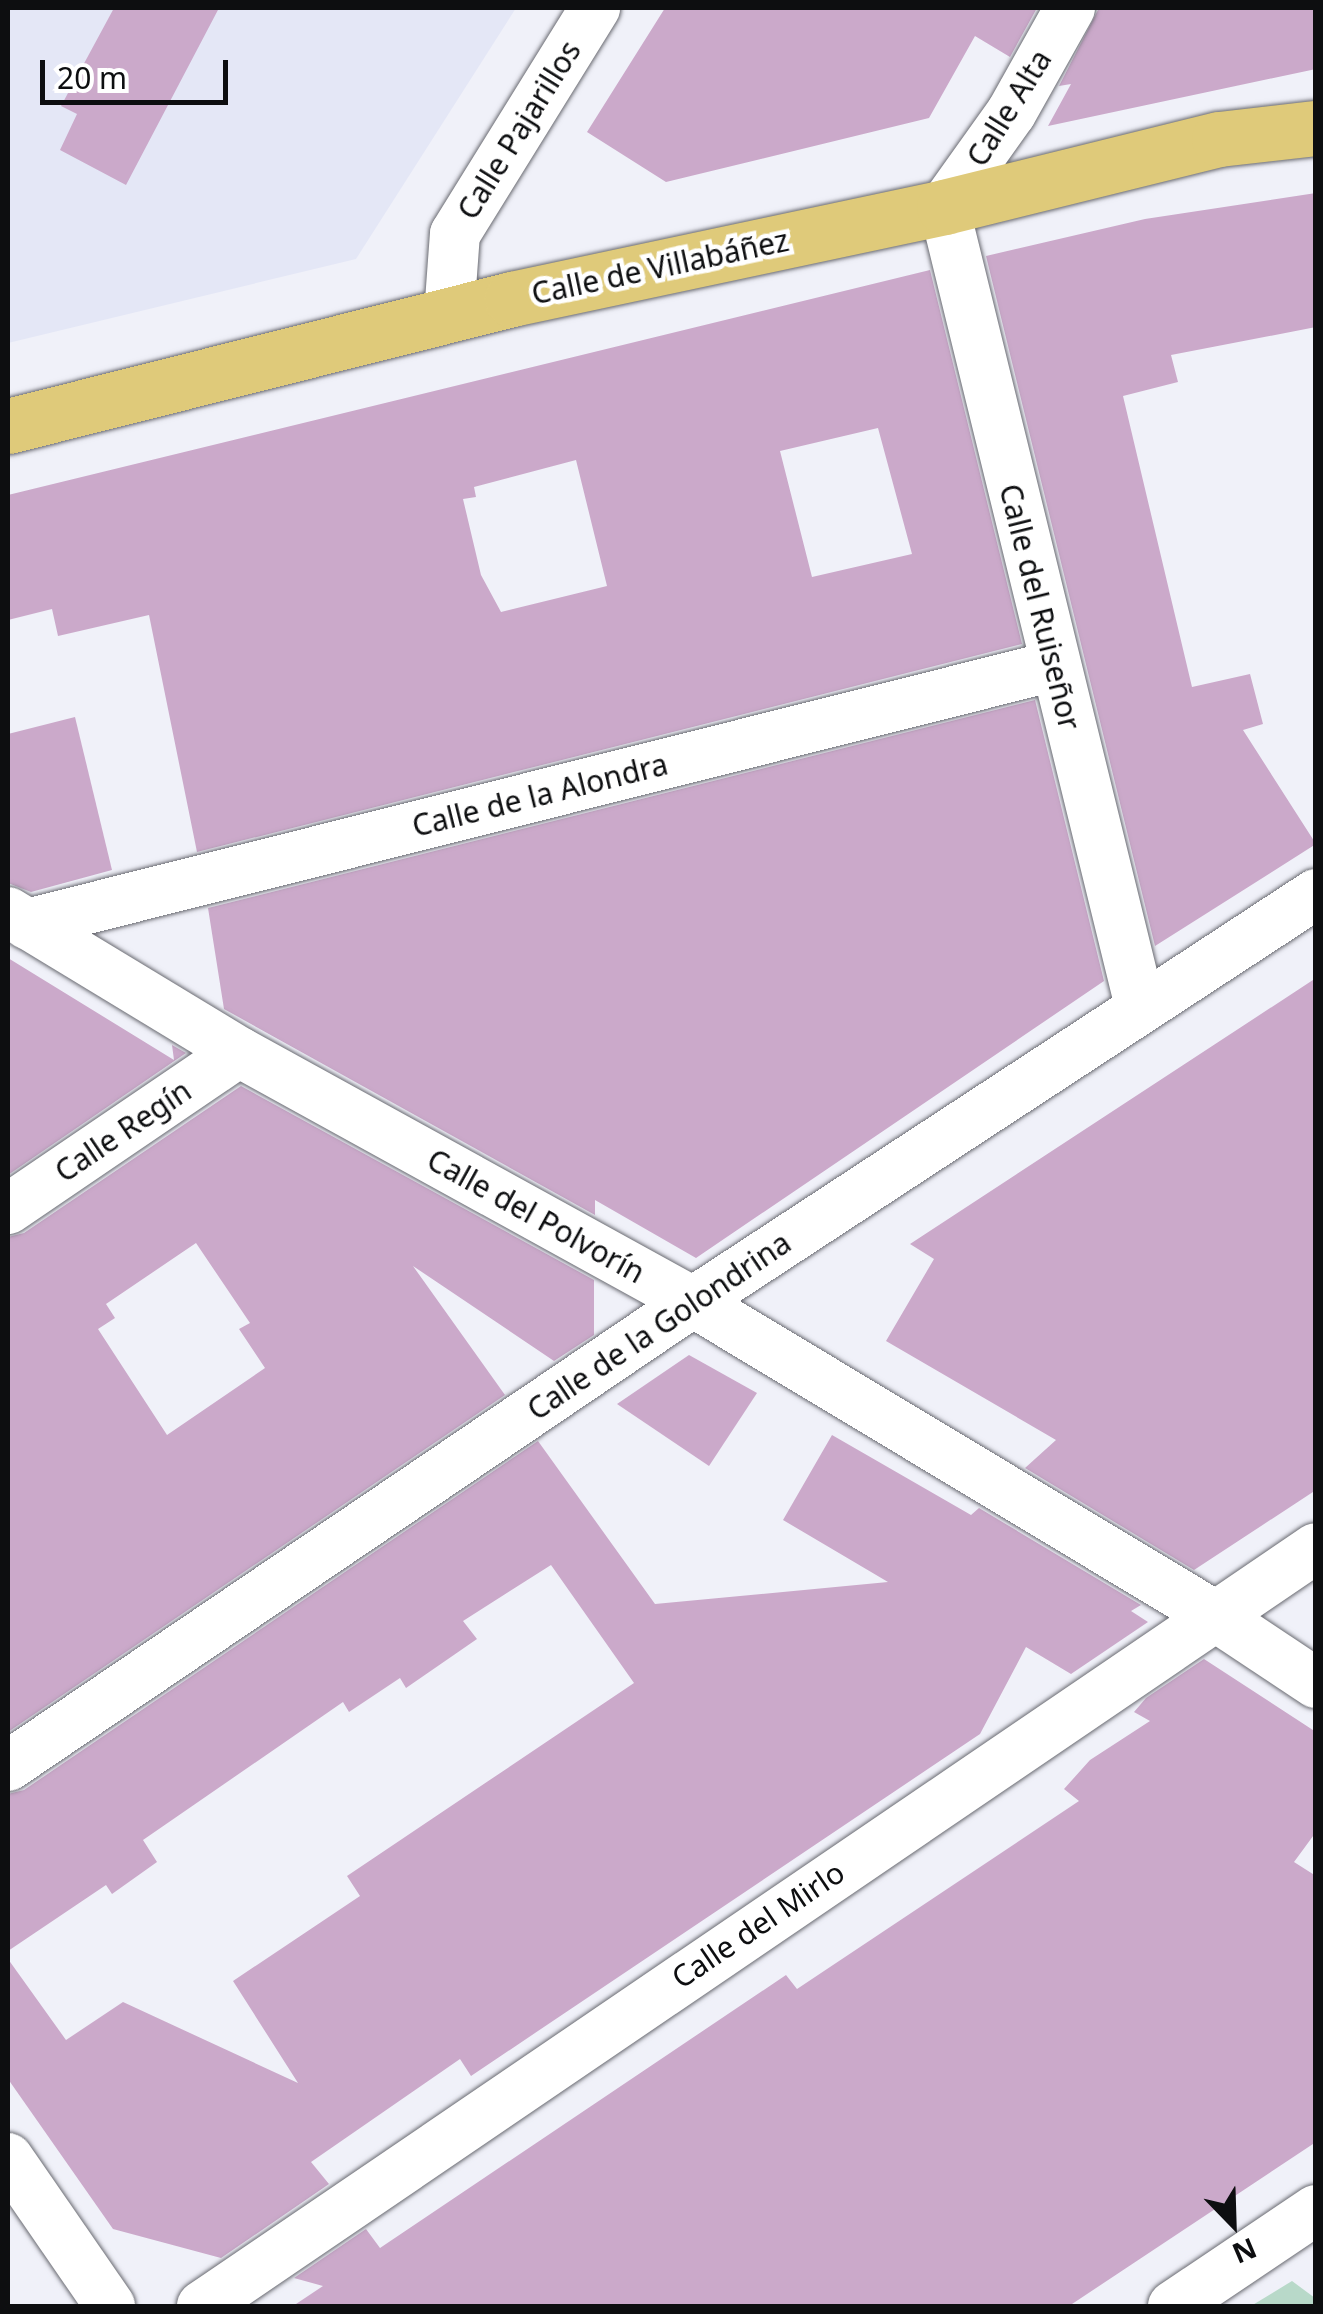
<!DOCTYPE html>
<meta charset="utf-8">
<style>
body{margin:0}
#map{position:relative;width:1323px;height:2314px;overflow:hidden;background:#f0f1f9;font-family:"Noto Sans",sans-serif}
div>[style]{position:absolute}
.built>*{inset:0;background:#e4e7f6}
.green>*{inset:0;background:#b8d9c9}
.building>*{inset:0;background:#cba9ca}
.roads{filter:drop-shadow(0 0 2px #696a71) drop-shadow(0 0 2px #696a71)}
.street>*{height:50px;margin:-25px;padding:0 25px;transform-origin:25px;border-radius:25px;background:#fff}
.primary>*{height:55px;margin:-27.5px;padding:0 27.5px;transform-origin:27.5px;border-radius:27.5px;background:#dfca7a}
span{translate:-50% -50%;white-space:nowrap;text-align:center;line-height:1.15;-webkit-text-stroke:9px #fff;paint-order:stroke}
.street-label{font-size:30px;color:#0d0e10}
.frame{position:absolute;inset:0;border:10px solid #0d0e10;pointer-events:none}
.north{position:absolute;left:1183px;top:2174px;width:100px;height:100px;-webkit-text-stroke:8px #fff;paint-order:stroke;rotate:157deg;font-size:28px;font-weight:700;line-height:40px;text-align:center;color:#0d0e10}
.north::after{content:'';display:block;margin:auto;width:35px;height:45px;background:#0d0e10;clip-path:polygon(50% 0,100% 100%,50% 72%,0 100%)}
.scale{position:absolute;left:40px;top:60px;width:188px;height:45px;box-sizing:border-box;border:5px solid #0d0e10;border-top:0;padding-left:12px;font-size:30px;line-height:35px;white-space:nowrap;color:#0d0e10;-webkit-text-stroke:8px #fff;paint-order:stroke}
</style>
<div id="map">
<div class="built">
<div style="clip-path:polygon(8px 8px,516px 8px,356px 259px,8px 343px)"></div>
</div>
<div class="green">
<div style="clip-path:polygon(1292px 2281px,1315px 2298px,1315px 2306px,1251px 2306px)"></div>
</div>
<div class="building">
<div style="clip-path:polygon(114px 8px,219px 8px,126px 185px,60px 150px,77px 114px,61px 106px)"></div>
<div style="clip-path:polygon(665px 8px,1037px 8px,1010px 57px,975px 36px,929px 118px,666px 182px,587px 132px)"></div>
<div style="clip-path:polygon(1099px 8px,1316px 8px,1316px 69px,1048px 126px,1071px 84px,1059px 86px)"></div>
<div style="clip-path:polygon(1316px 193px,1316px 327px,1171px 355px,1178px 382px,1123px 396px,1192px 687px,1250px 674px,1263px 724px,1243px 730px,1316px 844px,1155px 946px,986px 256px,1145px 219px)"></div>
<div style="clip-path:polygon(evenodd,930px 270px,1022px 644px,197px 852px,149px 615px,58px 636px,52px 609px,8px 620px,8px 495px,930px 270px,878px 428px,912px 554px,812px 577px,780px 451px,878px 428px,930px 270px,576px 460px,607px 586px,501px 612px,481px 575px,463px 499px,476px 497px,474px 487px,576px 460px)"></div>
<div style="clip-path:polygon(1035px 700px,1104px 981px,696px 1258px,595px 1200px,595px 1215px,224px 1009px,208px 908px)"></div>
<div style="clip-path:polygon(75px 717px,112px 870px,31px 892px,8px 883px,8px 734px)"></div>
<div style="clip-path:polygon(8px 958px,174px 1060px,172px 1045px,186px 1053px,8px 1175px)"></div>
<div style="clip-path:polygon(1316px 978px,1316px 1490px,1194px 1570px,1025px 1468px,1056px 1440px,886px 1341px,934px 1259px,910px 1244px)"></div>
<div style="clip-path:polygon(evenodd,241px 1086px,594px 1280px,594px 1335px,554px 1361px,413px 1266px,505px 1395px,8px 1732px,8px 1237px,24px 1233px,241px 1086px,196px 1243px,250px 1323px,239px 1329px,265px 1368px,167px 1435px,98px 1329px,115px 1318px,106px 1304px,196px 1243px)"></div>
<div style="clip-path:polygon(689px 1355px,757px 1393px,709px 1466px,617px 1404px)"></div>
<div style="clip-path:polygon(832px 1435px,971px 1515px,979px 1508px,1141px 1605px,1131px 1611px,1148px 1622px,1071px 1674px,1026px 1647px,980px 1734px,471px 2076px,460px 2059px,311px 2162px,329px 2184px,221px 2258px,113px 2229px,8px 2079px,8px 1959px,66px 2040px,123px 2002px,298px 2083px,233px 1981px,360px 1896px,347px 1876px,634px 1683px,551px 1565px,463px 1621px,477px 1639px,406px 1688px,400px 1678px,349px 1712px,343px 1702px,143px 1840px,157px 1862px,112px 1894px,106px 1885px,8px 1951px,8px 1794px,24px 1790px,538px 1441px,655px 1604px,888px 1582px,783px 1520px)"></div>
<div style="clip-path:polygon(1204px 1659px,1316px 1732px,1316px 1832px,1294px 1862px,1316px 1876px,1316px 2142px,1069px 2306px,293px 2306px,323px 2286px,294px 2278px,366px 2229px,380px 2248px,786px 1975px,797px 1989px,1079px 1801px,1064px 1789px,1090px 1760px,1150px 1721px,1134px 1712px,1146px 1698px)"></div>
</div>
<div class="roads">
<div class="street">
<div style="left:1070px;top:8px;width:120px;rotate:119.3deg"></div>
<div style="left:1011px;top:113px;width:115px;rotate:125.5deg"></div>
<div style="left:944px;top:207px;width:823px;rotate:76.22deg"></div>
<div style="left:449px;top:315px;width:81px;rotate:-85.8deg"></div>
<div style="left:455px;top:234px;width:266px;rotate:-58.2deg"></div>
<div style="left:8px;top:912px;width:270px;rotate:31.2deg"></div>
<div style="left:239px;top:1052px;width:518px;rotate:28.84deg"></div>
<div style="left:693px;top:1302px;width:606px;rotate:31.01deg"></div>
<div style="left:1212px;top:1614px;width:125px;rotate:33.6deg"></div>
<div style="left:27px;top:924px;width:1059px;rotate:-14.1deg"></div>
<div style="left:8px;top:1209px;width:279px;rotate:-34.2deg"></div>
<div style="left:8px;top:1766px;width:827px;rotate:-34.11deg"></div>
<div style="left:693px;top:1302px;width:745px;rotate:-33.22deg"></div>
<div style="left:8px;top:2158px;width:180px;rotate:55.4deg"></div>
<div style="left:202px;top:2306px;width:1347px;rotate:-34.23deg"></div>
<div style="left:1173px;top:2306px;width:172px;rotate:-33.9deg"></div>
</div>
<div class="primary">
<div style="left:8px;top:426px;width:520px;rotate:-14.14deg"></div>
<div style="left:512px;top:299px;width:442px;rotate:-12deg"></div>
<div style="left:944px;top:207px;width:283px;rotate:-13.9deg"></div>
<div style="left:1219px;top:139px;width:98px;rotate:-6.5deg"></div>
</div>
</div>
<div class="street-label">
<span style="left:1009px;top:108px;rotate:-58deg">Calle Alta</span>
<span style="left:519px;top:130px;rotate:-58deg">Calle Pajarillos</span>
<span style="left:660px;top:267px;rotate:-12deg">Calle de Villabáñez</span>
<span style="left:1040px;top:607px;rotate:76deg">Calle del Ruiseñor</span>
<span style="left:540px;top:795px;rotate:-14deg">Calle de la Alondra</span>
<span style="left:123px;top:1131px;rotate:-34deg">Calle Regín</span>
<span style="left:536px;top:1216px;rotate:29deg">Calle del Polvorín</span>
<span style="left:659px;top:1326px;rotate:-34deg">Calle de la Golondrina</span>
<span style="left:758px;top:1925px;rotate:-34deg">Calle del Mirlo</span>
</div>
<div class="frame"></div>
<div class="north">N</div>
<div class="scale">20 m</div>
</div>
